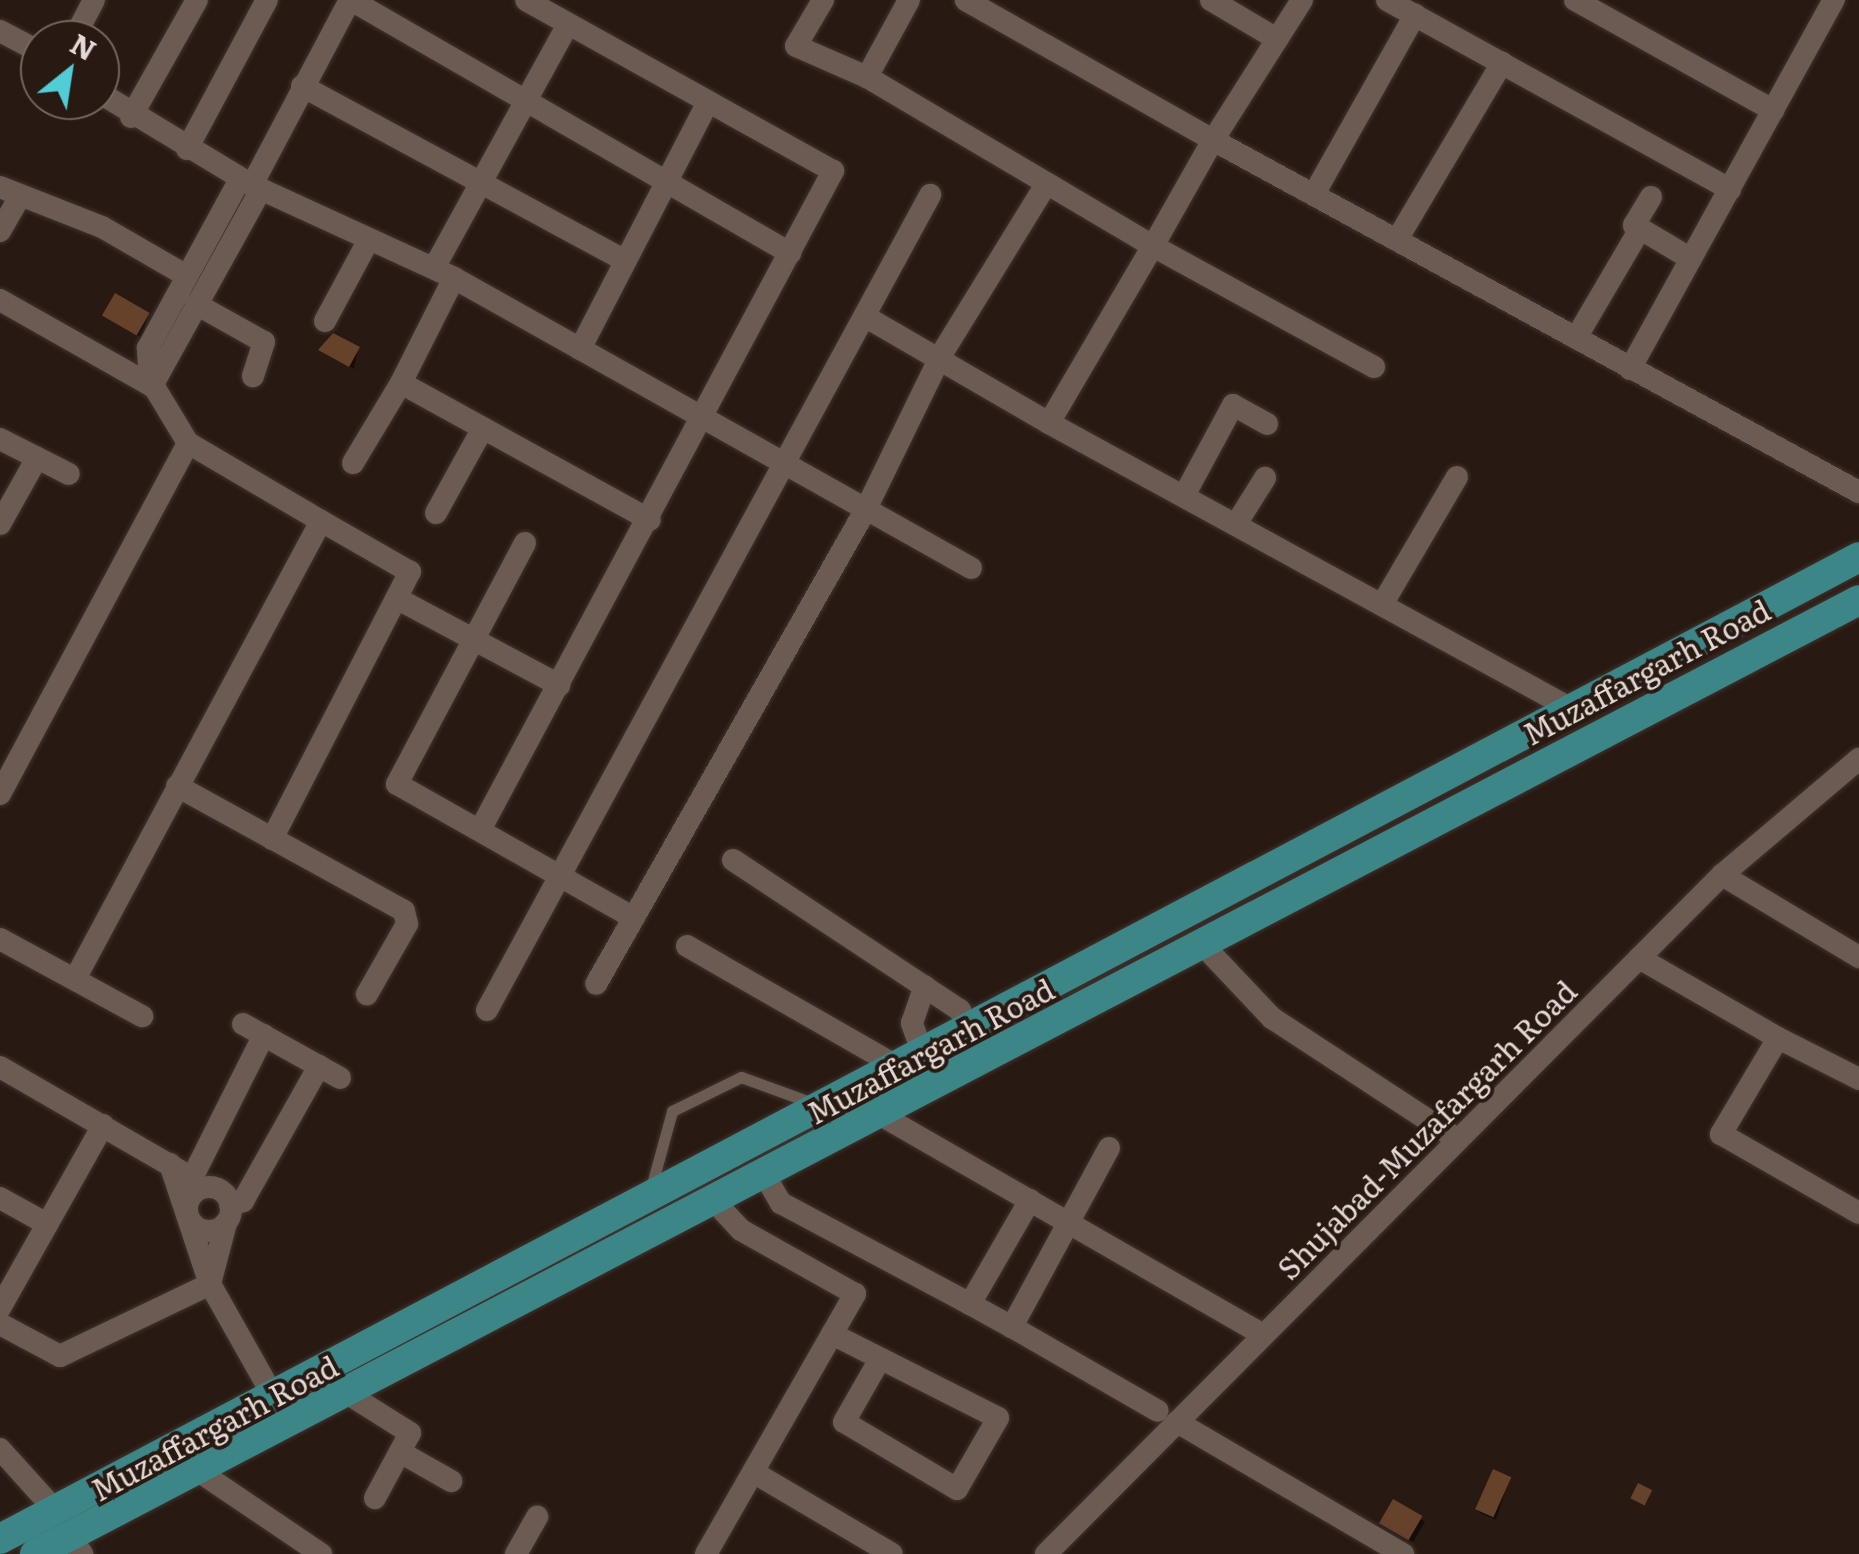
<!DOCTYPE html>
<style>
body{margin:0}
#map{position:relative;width:1859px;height:1554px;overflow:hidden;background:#281a12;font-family:Literata,serif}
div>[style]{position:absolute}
.shadow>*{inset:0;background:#0007}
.building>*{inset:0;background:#67422b;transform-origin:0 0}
.roads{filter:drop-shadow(0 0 2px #3f3430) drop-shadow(0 0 2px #3f3430)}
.service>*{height:11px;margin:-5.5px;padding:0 5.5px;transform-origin:5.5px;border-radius:5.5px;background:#6c5b52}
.minor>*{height:22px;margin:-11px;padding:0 11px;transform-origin:11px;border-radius:11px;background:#6c5b52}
.minor>.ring{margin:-11px;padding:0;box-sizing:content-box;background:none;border:22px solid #6c5b52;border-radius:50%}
.primary>*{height:30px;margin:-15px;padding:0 15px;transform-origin:15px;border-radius:15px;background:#3d8688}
span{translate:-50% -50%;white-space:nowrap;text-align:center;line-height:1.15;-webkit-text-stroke:8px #281a12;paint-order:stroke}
.street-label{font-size:30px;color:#e4dad5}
.north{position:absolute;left:20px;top:20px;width:100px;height:100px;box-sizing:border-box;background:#281a12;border:2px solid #736760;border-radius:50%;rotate:30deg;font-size:28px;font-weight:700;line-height:40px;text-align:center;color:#e4dad5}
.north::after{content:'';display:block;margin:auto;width:35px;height:45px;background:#52ccd6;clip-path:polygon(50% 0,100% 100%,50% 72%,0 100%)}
</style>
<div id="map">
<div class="shadow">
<div style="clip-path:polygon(148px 315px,142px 338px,109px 319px)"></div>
<div style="clip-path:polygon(358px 349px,354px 369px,325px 354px)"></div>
<div style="clip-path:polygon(1509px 1479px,1496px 1520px,1480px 1513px,1477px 1509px)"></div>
<div style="clip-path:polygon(1394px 1502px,1425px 1522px,1413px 1542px,1386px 1526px)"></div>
</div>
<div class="building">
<div style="left:115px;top:293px;width:40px;height:26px;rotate:30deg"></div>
<div style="clip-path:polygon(333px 333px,360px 347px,349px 367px,318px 350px)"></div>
<div style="left:1493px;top:1469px;width:20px;height:44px;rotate:24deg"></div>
<div style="left:1638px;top:1483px;width:16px;height:17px;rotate:27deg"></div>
<div style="left:1393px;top:1499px;width:34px;height:28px;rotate:30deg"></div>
</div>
<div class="roads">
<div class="service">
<div style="left:651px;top:1188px;width:80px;rotate:-74.7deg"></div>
<div style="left:672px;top:1111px;width:77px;rotate:-26.2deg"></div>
<div style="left:741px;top:1077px;width:79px;rotate:20deg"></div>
</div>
<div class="minor">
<div style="left:351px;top:0;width:507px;rotate:29.96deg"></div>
<div style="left:823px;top:0;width:53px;rotate:120.4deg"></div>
<div style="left:796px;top:46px;width:77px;rotate:23.6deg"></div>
<div style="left:909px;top:0;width:88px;rotate:118.6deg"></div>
<div style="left:867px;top:77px;width:332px;rotate:30.6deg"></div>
<div style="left:1153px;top:246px;width:122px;rotate:-60.5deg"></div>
<div style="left:1213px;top:140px;width:284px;rotate:-150.5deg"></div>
<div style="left:1211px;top:0;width:77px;rotate:30.6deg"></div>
<div style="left:1302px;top:0;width:166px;rotate:122.4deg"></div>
<div style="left:1213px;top:140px;width:736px;rotate:28.59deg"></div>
<div style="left:1387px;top:0;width:392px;rotate:28.9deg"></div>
<div style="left:1575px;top:0;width:227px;rotate:29.1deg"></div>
<div style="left:0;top:31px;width:45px;rotate:27.7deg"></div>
<div style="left:73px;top:40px;width:45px;rotate:-62.3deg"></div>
<div style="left:302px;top:86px;width:364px;rotate:28.4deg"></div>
<div style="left:100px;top:93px;width:178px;rotate:31.2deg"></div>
<div style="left:252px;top:185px;width:222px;rotate:24.7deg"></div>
<div style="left:454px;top:278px;width:472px;rotate:29.3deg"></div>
<div style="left:866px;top:509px;width:546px;rotate:119.61deg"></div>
<div style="left:131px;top:117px;width:134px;rotate:-60.6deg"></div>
<div style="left:187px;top:149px;width:169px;rotate:-61.8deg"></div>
<div style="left:252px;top:185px;width:209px;rotate:-62.1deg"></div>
<div style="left:0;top:187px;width:110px;rotate:21.4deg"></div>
<div style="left:102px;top:227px;width:98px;rotate:30deg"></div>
<div style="left:1314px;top:194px;width:206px;rotate:-60.6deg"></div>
<div style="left:1651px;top:197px;width:33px;rotate:121deg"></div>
<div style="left:1634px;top:225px;width:66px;rotate:30.8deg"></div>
<div style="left:0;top:231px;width:39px;rotate:-60deg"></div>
<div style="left:1398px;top:238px;width:204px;rotate:-59.3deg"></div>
<div style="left:434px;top:268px;width:278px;rotate:-61.2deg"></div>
<div style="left:454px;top:278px;width:118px;rotate:116.8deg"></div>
<div style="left:401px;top:383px;width:284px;rotate:28.8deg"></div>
<div style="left:0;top:300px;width:175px;rotate:29.5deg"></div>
<div style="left:152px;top:386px;width:225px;rotate:-61deg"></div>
<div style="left:196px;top:304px;width:78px;rotate:29.2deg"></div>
<div style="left:264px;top:342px;width:36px;rotate:108deg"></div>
<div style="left:866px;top:317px;width:211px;rotate:30.1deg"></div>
<div style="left:1049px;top:423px;width:205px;rotate:-59.6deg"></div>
<div style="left:1153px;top:246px;width:252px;rotate:28.7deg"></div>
<div style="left:325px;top:321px;width:91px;rotate:-61.7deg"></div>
<div style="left:1576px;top:338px;width:126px;rotate:-59.6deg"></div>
<div style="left:580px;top:349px;width:278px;rotate:-62.6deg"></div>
<div style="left:1630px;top:369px;width:422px;rotate:-61.1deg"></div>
<div style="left:1049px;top:423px;width:594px;rotate:28.68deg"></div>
<div style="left:0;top:439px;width:77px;rotate:26.9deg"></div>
<div style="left:353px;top:463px;width:93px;rotate:-59deg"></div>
<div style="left:1186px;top:492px;width:99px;rotate:-61.6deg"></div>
<div style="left:1233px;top:405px;width:39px;rotate:29deg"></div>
<div style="left:436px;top:513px;width:97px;rotate:-61.1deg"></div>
<div style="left:1238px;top:521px;width:51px;rotate:-57.9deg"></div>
<div style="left:0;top:524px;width:76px;rotate:-60.7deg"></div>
<div style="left:525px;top:543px;width:273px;rotate:118deg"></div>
<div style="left:397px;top:784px;width:272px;rotate:29.5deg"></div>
<div style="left:971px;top:568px;width:120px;rotate:-150.7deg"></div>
<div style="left:866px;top:509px;width:171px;rotate:-64deg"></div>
<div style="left:941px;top:355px;width:201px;rotate:-58.4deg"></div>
<div style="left:398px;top:599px;width:183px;rotate:28.1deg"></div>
<div style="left:1383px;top:603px;width:146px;rotate:-59.6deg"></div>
<div style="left:177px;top:786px;width:259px;rotate:28.8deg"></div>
<div style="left:404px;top:911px;width:13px;rotate:77deg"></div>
<div style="left:407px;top:924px;width:81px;rotate:119.7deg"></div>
<div style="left:0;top:794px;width:398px;rotate:-61.8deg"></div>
<div style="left:188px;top:443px;width:74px;rotate:-121.1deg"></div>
<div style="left:150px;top:380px;width:32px;rotate:-94deg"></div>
<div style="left:148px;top:348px;width:192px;rotate:-61.4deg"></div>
<div style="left:480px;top:830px;width:748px;rotate:-61.82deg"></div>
<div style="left:833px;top:171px;width:351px;rotate:-150.9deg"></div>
<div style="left:272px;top:839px;width:301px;rotate:-62.7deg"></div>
<div style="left:410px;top:572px;width:103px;rotate:-150.2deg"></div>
<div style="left:733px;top:860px;width:272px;rotate:33.5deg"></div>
<div style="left:960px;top:1010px;width:22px;rotate:68deg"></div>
<div style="left:1722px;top:875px;width:160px;rotate:30.9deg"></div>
<div style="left:0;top:939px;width:162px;rotate:28.5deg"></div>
<div style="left:1201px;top:943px;width:103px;rotate:46.6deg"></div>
<div style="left:1272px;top:1018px;width:221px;rotate:33.2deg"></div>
<div style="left:687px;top:946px;width:243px;rotate:29.8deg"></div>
<div style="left:1639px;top:958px;width:160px;rotate:29.9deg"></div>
<div style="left:1778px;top:1038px;width:112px;rotate:120.7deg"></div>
<div style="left:1721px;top:1134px;width:159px;rotate:29.8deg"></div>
<div style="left:75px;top:979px;width:520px;rotate:-61.76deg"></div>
<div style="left:321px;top:521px;width:154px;rotate:-149.6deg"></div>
<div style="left:487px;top:1010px;width:928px;rotate:-61.47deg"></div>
<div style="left:243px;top:1024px;width:111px;rotate:29.1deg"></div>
<div style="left:1778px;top:1038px;width:91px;rotate:26.8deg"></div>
<div style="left:923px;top:1054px;width:33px;rotate:-110deg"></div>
<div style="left:912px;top:1023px;width:39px;rotate:-71deg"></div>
<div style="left:0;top:1067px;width:222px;rotate:30deg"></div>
<div style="left:192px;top:1178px;width:160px;rotate:-63.3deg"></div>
<div style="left:879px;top:1114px;width:443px;rotate:29.9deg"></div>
<div style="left:1109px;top:1148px;width:204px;rotate:118.5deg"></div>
<div style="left:1012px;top:1327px;width:168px;rotate:29.9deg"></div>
<div style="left:170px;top:1164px;width:126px;rotate:71.6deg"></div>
<div style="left:210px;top:1284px;width:129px;rotate:60.6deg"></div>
<div style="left:764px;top:1174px;width:34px;rotate:60deg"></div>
<div style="left:781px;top:1203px;width:214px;rotate:28.1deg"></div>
<div class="ring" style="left:187px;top:1187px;width:22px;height:22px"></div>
<div style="left:0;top:1198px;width:54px;rotate:29deg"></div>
<div style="left:230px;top:1205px;width:14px;rotate:-17deg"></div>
<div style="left:243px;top:1201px;width:155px;rotate:-60.6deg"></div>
<div style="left:0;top:1308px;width:210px;rotate:-60.6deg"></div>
<div style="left:0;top:1324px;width:68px;rotate:28.1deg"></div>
<div style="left:60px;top:1356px;width:166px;rotate:-25.6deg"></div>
<div style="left:210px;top:1284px;width:63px;rotate:-75.3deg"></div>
<div style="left:1012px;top:1327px;width:48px;rotate:-151.3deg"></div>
<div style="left:970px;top:1304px;width:120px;rotate:-60deg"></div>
<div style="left:832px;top:1334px;width:186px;rotate:26.8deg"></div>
<div style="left:998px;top:1418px;width:82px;rotate:120deg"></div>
<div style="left:957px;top:1489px;width:131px;rotate:-149.3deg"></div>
<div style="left:844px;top:1422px;width:70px;rotate:-60.2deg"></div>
<div style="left:345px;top:1392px;width:77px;rotate:32.2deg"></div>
<div style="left:410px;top:1433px;width:74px;rotate:118.3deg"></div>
<div style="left:1177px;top:1422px;width:262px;rotate:30.3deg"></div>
<div style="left:0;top:1449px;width:82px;rotate:48deg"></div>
<div style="left:400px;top:1452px;width:59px;rotate:29.6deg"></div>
<div style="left:197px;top:1470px;width:150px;rotate:34.1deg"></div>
<div style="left:753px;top:1472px;width:161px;rotate:30.5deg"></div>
<div style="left:70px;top:1536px;width:22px;rotate:56deg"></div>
<div style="left:516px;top:1554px;width:43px;rotate:-60.4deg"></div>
<div style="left:706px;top:1554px;width:300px;rotate:-60.2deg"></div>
<div style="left:855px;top:1294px;width:131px;rotate:-150.7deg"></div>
<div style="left:741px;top:1230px;width:41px;rotate:-133deg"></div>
<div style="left:1046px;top:1554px;width:958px;rotate:-45.13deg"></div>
<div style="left:1722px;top:875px;width:180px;rotate:-40.3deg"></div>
</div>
<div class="primary">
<div style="left:0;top:1539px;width:2102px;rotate:-27.84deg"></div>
<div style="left:35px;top:1554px;width:2058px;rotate:-27.61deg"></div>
</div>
</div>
<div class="street-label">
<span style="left:1646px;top:671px;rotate:-28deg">Muzaffargarh Road</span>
<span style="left:930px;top:1050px;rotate:-28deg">Muzaffargarh Road</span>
<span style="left:1426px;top:1129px;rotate:-45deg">Shujabad-Muzafargarh Road</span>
<span style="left:214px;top:1427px;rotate:-28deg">Muzaffargarh Road</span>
</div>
<div class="north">N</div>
</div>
